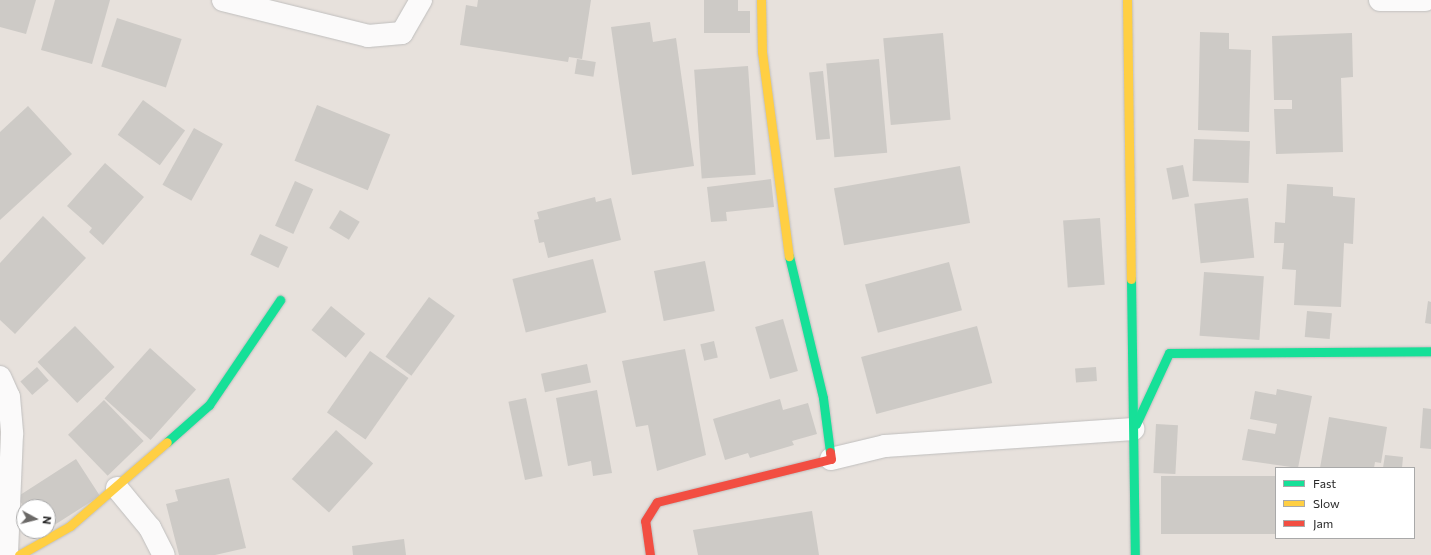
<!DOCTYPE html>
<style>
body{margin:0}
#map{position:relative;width:1431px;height:555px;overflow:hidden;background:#e7e1dc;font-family:Commissioner,sans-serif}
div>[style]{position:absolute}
.building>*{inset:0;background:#cdcac6;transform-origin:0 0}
.roads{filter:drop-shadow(0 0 1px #c0bfbe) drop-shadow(0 0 1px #c0bfbe)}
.street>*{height:22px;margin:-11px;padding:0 11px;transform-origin:11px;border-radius:11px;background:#fbfafa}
.fast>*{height:9px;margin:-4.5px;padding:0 4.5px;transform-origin:4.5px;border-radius:4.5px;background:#16e098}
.slow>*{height:9px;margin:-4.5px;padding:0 4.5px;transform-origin:4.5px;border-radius:4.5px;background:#ffcf43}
.jam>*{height:9px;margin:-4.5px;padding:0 4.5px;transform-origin:4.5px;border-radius:4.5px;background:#f24e42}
span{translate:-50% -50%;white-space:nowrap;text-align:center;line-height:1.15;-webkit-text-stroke:4px #fff;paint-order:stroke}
.legend{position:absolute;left:1275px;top:467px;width:140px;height:72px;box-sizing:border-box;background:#fff;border:1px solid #a9a9a9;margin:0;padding:5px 7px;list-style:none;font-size:12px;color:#282828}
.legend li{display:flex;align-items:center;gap:8px;height:20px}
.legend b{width:20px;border:1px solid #a9a9a9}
.north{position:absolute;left:16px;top:499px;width:40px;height:40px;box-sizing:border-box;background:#fff;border:1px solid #a9a9a9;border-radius:50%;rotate:97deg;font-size:11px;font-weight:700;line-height:16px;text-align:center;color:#282828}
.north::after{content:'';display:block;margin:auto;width:14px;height:18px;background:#6b6967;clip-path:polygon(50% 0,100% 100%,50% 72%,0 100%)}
</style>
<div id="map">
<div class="building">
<div style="clip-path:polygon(0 0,36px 0,26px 34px,0 27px)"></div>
<div style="clip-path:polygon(55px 0,110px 0,92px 64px,41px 50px)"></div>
<div style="clip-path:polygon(478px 0,591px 0,582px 59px,569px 57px,568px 62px,460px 45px,466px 5px,477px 7px)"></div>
<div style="clip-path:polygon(704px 0,738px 0,738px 11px,750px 11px,750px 33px,704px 33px)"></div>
<div style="left:117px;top:18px;width:68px;height:51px;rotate:18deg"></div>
<div style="clip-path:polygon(650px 22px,653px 42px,676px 38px,694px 166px,632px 175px,611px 27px)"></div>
<div style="clip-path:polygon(1200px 32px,1229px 33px,1229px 49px,1251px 50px,1249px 132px,1198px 130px)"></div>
<div style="left:943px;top:33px;width:87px;height:60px;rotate:85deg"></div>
<div style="clip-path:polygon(1352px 33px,1353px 77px,1341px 78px,1343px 152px,1276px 154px,1274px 109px,1292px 109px,1292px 100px,1274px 100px,1272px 36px)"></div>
<div style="left:577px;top:59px;width:19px;height:15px;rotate:9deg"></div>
<div style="left:879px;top:59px;width:94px;height:53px;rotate:85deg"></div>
<div style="left:748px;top:66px;width:109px;height:54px;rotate:86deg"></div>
<div style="left:823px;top:71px;width:68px;height:14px;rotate:84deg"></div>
<div style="left:143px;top:100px;width:52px;height:43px;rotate:36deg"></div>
<div style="left:317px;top:105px;width:79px;height:60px;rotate:22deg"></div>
<div style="clip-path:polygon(28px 106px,72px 154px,0 220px,0 132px)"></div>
<div style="left:194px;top:128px;width:33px;height:65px;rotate:29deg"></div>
<div style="left:1194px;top:139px;width:56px;height:42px;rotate:2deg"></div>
<div style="clip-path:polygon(105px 163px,144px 197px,103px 245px,89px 232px,92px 228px,67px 206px)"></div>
<div style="left:1183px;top:165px;width:32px;height:17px;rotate:79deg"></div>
<div style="left:960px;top:166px;width:58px;height:128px;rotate:80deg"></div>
<div style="clip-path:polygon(771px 179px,774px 207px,726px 212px,727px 221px,711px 222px,707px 187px)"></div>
<div style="left:295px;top:181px;width:20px;height:49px;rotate:24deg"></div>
<div style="clip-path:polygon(1287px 184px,1333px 187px,1333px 196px,1355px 198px,1353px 244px,1344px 243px,1341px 307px,1294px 305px,1296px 270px,1282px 269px,1284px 243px,1274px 243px,1275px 222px,1285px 223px)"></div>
<div style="clip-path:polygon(595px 197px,596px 202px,611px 198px,621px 240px,548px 258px,544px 242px,539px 243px,534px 220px,539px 219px,537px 212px)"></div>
<div style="left:1248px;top:198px;width:60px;height:54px;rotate:84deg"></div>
<div style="left:340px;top:210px;width:23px;height:21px;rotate:31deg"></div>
<div style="clip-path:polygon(43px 216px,86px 258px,15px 334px,0 320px,0 263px)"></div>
<div style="left:1100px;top:218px;width:67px;height:37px;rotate:86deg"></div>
<div style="left:260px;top:234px;width:31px;height:23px;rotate:25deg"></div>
<div style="left:593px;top:259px;width:55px;height:83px;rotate:76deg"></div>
<div style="left:705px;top:261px;width:51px;height:52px;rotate:79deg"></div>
<div style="left:949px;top:262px;width:50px;height:87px;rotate:75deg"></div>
<div style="left:1204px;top:272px;width:60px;height:64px;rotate:4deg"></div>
<div style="left:429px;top:297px;width:32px;height:74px;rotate:36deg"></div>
<div style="clip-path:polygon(1428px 301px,1431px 302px,1431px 324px,1425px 323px)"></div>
<div style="left:331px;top:306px;width:44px;height:31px;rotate:39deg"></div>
<div style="left:1307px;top:311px;width:25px;height:26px;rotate:5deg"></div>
<div style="left:783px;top:319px;width:54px;height:29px;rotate:74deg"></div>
<div style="left:75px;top:326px;width:57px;height:52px;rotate:46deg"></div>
<div style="left:977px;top:326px;width:59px;height:120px;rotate:75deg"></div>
<div style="left:714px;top:341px;width:17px;height:14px;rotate:77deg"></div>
<div style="left:150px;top:348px;width:62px;height:68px;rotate:42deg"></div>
<div style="clip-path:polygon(685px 349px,706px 455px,657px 471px,648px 425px,636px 427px,622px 361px)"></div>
<div style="left:370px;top:351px;width:47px;height:75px;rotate:35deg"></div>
<div style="left:587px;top:364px;width:19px;height:47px;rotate:78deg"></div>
<div style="left:37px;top:367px;width:18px;height:22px;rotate:49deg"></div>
<div style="left:1096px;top:367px;width:14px;height:21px;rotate:86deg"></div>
<div style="clip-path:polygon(1277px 389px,1312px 396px,1298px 468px,1242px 460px,1248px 429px,1275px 434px,1277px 424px,1250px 419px,1255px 391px,1276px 395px)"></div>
<div style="clip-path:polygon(597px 390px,612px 473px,593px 476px,591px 461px,568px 466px,556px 398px)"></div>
<div style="left:526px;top:398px;width:80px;height:18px;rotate:78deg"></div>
<div style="clip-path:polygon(780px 399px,783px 410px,808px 403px,817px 434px,792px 441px,794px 445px,750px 458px,748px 453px,725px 460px,713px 419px)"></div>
<div style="left:104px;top:400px;width:57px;height:50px;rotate:46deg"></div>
<div style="clip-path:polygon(1423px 408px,1431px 409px,1431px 449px,1420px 448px)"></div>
<div style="clip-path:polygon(1329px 417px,1387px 427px,1381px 463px,1375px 462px,1374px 468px,1320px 468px)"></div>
<div style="left:1156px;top:424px;width:22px;height:49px;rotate:3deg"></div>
<div style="left:336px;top:430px;width:50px;height:66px;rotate:42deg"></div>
<div style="clip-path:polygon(1385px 455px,1403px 457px,1402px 468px,1383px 468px)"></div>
<div style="clip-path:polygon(76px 459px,100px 496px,48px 529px,48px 507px,24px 507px,17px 497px)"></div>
<div style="left:1276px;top:476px;width:58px;height:115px;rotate:90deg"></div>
<div style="clip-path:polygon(229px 478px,246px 548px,215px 555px,179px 555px,166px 504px,178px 501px,175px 490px)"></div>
<div style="clip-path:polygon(812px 511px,819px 555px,698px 555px,693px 530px)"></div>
<div style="clip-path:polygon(404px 539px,406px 555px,353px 555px,352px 546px)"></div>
</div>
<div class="roads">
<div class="street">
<div style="left:223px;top:0;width:149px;rotate:13.9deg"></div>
<div style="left:368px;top:36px;width:34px;rotate:-5deg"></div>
<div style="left:402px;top:33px;width:38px;rotate:-60deg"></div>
<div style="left:1380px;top:0;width:45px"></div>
<div style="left:0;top:377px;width:22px;rotate:66deg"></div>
<div style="left:9px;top:397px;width:37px;rotate:85deg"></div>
<div style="left:12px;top:434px;width:121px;rotate:92.4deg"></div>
<div style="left:831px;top:459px;width:56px;rotate:-13.5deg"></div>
<div style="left:885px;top:446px;width:249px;rotate:-3.9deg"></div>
<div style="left:117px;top:488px;width:52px;rotate:50.5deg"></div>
<div style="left:150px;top:528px;width:30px;rotate:63deg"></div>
</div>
<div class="fast">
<div style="left:789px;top:256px;width:146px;rotate:76.5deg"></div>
<div style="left:823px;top:398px;width:54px;rotate:82.6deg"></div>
<div style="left:1131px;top:279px;width:276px;rotate:89.2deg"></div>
<div style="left:1136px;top:424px;width:78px;rotate:-65.1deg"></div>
<div style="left:1169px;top:353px;width:262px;rotate:-0.4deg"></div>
<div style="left:167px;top:442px;width:56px;rotate:-41.4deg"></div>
<div style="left:209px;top:405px;width:127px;rotate:-55.9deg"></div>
</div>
<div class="slow">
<div style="left:761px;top:0;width:52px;rotate:88.9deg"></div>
<div style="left:762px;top:52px;width:206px;rotate:82.5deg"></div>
<div style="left:1127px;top:0;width:279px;rotate:89.2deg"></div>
<div style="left:19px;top:555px;width:59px;rotate:-29.6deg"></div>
<div style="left:70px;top:526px;width:128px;rotate:-40.9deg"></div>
</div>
<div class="jam">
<div style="left:650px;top:555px;width:34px;rotate:-98deg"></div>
<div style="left:645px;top:521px;width:22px;rotate:-58deg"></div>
<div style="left:657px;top:502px;width:179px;rotate:-13.9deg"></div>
<div style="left:831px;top:459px;width:7px;rotate:-98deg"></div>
</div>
</div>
<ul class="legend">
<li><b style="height:5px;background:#16e098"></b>Fast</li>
<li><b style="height:5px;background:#ffcf43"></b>Slow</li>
<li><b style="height:5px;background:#f24e42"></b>Jam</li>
</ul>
<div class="north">N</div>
</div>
